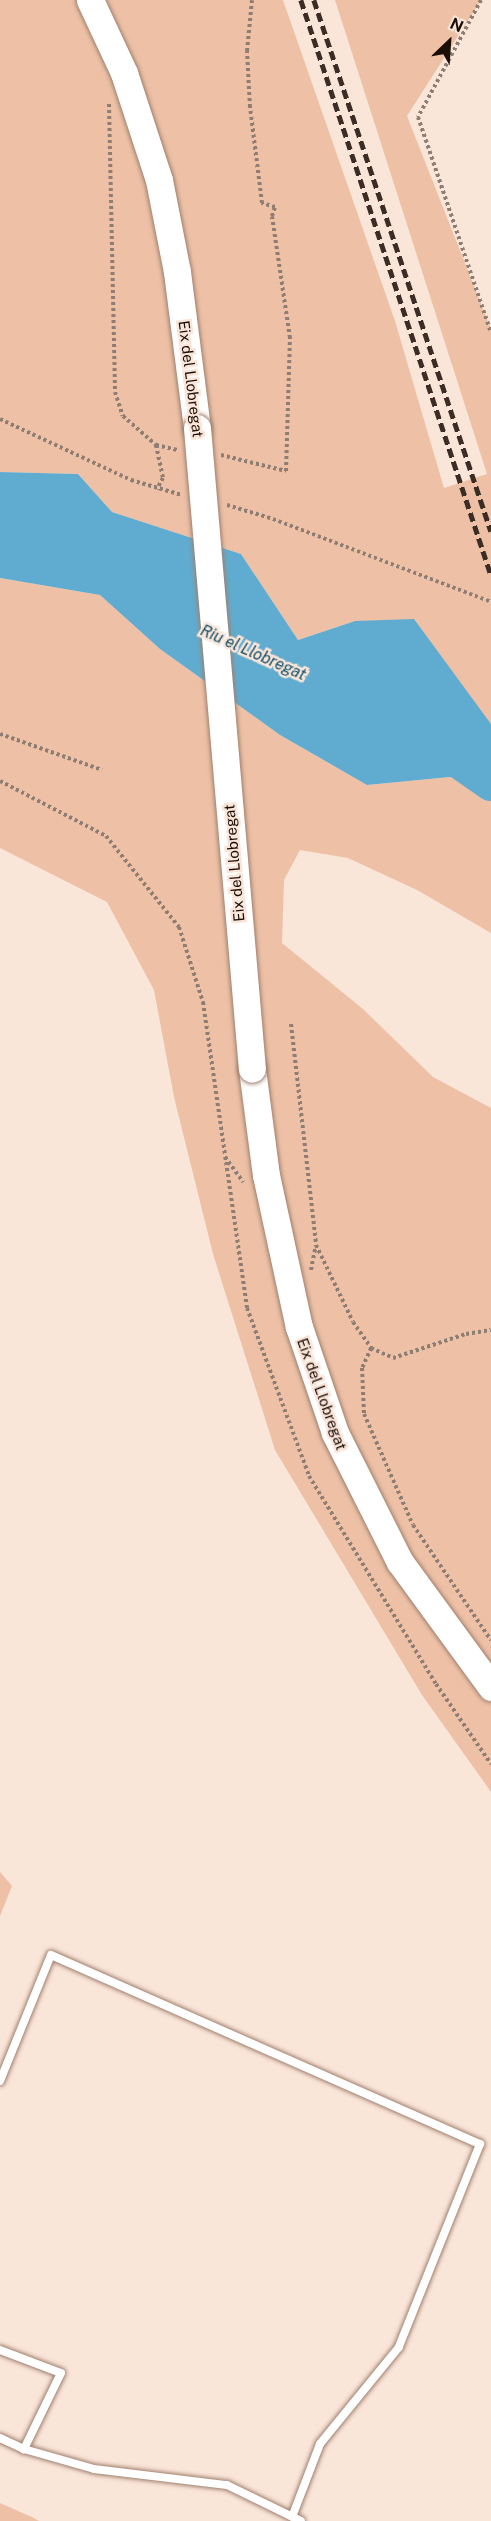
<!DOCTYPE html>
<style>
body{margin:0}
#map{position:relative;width:491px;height:2521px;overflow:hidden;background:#fae5d9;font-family:"Public Sans",sans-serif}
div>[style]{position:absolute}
.green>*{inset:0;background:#eec1a7}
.water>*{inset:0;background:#60acd0}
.river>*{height:36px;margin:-18px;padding:0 18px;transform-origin:18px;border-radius:18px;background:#60acd0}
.path>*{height:4px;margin-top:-2px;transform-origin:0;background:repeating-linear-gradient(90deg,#8e7d73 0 3px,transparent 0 6px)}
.roads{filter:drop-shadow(0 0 2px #a0806e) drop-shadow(0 0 2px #a0806e)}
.service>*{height:8px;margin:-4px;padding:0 4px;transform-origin:4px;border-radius:4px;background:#fff}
.trunk>*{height:27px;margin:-13.5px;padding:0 13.5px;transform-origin:13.5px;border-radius:13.5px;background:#fff}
.rail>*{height:4.5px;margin-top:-2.25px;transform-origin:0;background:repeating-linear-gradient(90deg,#3b2d26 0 9px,transparent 0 13.5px)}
.bridges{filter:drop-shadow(0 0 2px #a0806e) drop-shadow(0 0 2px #a0806e)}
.trunk-bridge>*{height:27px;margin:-13.5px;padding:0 13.5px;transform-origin:13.5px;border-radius:13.5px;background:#fff}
span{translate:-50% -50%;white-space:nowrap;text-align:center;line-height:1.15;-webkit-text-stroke:5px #fae5d9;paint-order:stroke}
.street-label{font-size:15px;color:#1a0e07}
.water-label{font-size:16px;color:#13516a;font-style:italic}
.north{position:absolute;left:419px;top:12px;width:60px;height:60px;-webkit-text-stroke:4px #fae5d9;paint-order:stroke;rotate:25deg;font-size:16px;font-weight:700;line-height:24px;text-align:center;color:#1a0e07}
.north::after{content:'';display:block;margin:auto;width:21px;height:27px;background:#1a0e07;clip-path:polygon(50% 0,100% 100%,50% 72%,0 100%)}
</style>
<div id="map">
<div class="green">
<div style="clip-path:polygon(0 0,283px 0,395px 321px,444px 488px,487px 474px,335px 0,481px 0,407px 116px,491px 329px,491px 724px,355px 621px,298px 640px,241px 554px,112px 512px,78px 474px,0 472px)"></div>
<div style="clip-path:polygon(0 578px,100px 595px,160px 649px,280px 735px,367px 785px,481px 774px,491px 784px,491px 933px,417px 890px,348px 858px,300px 850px,284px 880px,282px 943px,363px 1009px,433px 1077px,491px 1108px,491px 1792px,422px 1695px,275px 1450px,213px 1254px,174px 1097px,154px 990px,107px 902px,0 848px)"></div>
<div style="clip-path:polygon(0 1872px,12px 1886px,0 1916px)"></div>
<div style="clip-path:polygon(0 2503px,34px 2518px,39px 2521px,0 2521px)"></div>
</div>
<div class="water">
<div style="clip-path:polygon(0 472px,78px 474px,112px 512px,241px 554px,298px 640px,355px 621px,414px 619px,491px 724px,491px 784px,481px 774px,367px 785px,280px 735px,160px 649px,100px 595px,0 578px)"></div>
</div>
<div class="river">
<div style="left:438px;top:746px;width:65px;rotate:34.9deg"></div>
</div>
<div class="path">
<div style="left:481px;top:0;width:133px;rotate:118.3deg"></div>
<div style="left:418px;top:117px;width:228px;rotate:71.3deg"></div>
<div style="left:109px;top:104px;width:288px;rotate:88.8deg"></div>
<div style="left:115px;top:392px;width:25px;rotate:72deg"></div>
<div style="left:123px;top:416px;width:44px;rotate:41.3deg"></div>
<div style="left:156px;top:445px;width:22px;rotate:13deg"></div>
<div style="left:0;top:419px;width:145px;rotate:25deg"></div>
<div style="left:131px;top:480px;width:53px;rotate:16.4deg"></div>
<div style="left:156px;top:445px;width:34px;rotate:78deg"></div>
<div style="left:163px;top:478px;width:13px;rotate:119deg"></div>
<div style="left:221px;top:455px;width:67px;rotate:13.8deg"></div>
<div style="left:286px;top:471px;width:133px;rotate:-88.3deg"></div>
<div style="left:290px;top:338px;width:123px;rotate:-98.4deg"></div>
<div style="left:272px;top:216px;width:9px;rotate:-72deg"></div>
<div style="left:275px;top:207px;width:14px;rotate:-163deg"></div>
<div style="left:262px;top:203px;width:97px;rotate:-97.1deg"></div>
<div style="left:250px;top:107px;width:56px;rotate:-93.1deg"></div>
<div style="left:247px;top:51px;width:51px;rotate:-84.4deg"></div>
<div style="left:227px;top:505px;width:48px;rotate:16.9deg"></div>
<div style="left:273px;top:519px;width:233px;rotate:20.8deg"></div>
<div style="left:0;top:734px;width:108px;rotate:19.4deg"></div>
<div style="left:0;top:781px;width:119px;rotate:27.4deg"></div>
<div style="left:106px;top:836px;width:117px;rotate:51.3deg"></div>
<div style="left:179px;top:927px;width:79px;rotate:72.3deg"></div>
<div style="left:203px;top:1002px;width:309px;rotate:81.8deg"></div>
<div style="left:247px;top:1308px;width:179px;rotate:69.7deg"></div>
<div style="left:309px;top:1476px;width:244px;rotate:58.6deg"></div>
<div style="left:436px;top:1684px;width:97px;rotate:55.5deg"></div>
<div style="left:291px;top:1024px;width:222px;rotate:83.5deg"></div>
<div style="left:316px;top:1245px;width:85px;rotate:64.3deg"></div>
<div style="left:353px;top:1322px;width:32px;rotate:55deg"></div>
<div style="left:371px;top:1348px;width:24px;rotate:24deg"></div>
<div style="left:393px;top:1358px;width:77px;rotate:-18.2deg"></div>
<div style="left:466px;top:1334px;width:25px;rotate:-9deg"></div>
<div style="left:225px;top:1157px;width:31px;rotate:54deg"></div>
<div style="left:311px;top:1270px;width:25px;rotate:-79deg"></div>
<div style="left:371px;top:1348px;width:22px;rotate:114deg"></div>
<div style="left:362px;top:1368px;width:46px;rotate:87.5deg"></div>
<div style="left:364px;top:1414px;width:121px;rotate:66.2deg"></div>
<div style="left:413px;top:1525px;width:139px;rotate:55.9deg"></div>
</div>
<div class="roads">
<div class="service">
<div style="left:0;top:2081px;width:136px;rotate:-68deg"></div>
<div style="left:51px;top:1955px;width:469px;rotate:23.8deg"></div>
<div style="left:480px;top:2144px;width:219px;rotate:111.8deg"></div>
<div style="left:399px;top:2347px;width:125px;rotate:129.2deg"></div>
<div style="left:320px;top:2444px;width:78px;rotate:111deg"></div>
<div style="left:0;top:2350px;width:65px;rotate:20.7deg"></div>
<div style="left:61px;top:2373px;width:85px;rotate:116deg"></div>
<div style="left:0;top:2438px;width:26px;rotate:25deg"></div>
<div style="left:24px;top:2449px;width:73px;rotate:15.9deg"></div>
<div style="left:94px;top:2469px;width:134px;rotate:6.9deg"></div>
<div style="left:227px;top:2485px;width:82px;rotate:25.9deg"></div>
</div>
<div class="trunk">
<div style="left:90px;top:0;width:81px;rotate:65deg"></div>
<div style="left:124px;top:73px;width:113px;rotate:71.9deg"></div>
<div style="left:159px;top:180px;width:94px;rotate:78.9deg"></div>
<div style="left:177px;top:272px;width:157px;rotate:82.7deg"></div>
<div style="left:252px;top:1069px;width:107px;rotate:82.5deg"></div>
<div style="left:266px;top:1175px;width:156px;rotate:77.8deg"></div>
<div style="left:299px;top:1327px;width:112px;rotate:71.2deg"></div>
<div style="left:335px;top:1433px;width:144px;rotate:63.3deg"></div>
<div style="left:400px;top:1562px;width:155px;rotate:53.9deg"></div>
</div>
</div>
<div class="rail">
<div style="left:301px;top:0;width:606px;rotate:71.71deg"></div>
<div style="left:314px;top:0;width:560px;rotate:71.57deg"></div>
</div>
<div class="bridges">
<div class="trunk-bridge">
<div style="left:197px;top:428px;width:643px;rotate:85.1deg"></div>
</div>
</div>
<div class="street-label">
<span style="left:191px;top:379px;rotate:83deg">Eix del Llobregat</span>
<span style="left:234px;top:863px;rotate:-95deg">Eix del Llobregat</span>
<span style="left:322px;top:1394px;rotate:70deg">Eix del Llobregat</span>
</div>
<div class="water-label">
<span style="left:253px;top:653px;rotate:24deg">Riu el Llobregat</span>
</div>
<div class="north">N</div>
</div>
